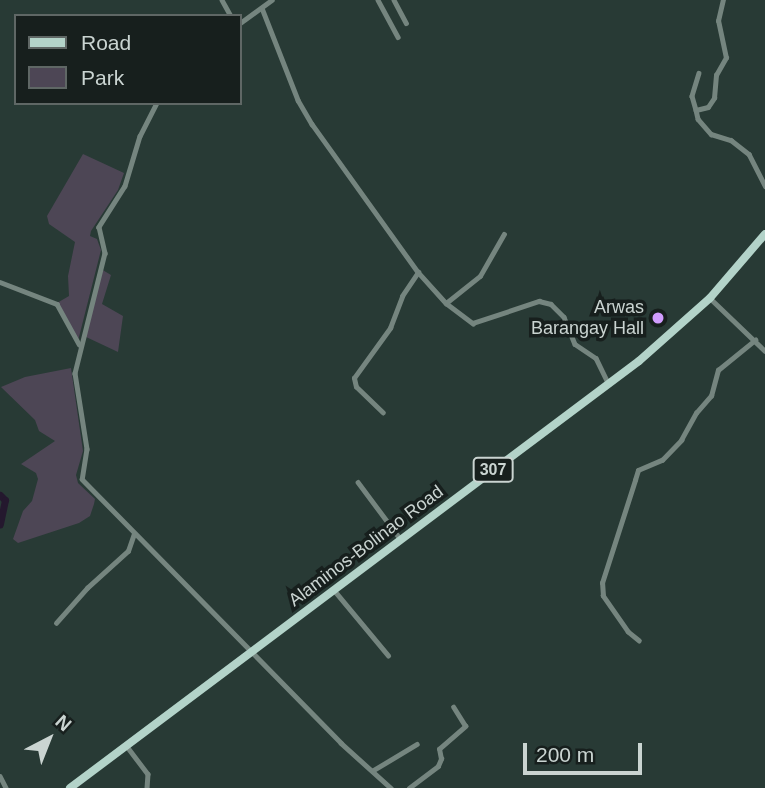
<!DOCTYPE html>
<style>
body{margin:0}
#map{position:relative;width:765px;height:788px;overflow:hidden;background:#283a35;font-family:Helvetica,sans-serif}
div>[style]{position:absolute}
.green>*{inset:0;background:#4d4655}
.river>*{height:7px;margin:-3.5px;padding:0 3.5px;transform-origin:3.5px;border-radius:3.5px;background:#24182e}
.street>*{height:4.5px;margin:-2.25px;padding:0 2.25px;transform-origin:2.25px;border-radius:2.25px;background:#75857f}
.primary>*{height:8px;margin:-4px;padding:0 4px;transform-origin:4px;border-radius:4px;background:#b3d3c9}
.dots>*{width:19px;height:19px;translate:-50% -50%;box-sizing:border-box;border:4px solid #171f1d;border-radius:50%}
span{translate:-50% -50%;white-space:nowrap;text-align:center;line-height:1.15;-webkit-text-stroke:7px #171f1d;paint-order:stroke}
.shield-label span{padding:2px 5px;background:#171f1d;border:2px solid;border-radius:5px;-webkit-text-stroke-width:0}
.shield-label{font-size:16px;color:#cad4d1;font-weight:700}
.poi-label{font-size:18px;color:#cad4d1}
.right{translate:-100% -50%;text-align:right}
.street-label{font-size:18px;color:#cad4d1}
.legend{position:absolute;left:14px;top:14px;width:228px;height:91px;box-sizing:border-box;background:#171f1d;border:2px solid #5f6765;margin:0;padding:9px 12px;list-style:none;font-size:21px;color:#cad4d1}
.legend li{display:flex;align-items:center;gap:14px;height:35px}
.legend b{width:35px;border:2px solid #5f6765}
.north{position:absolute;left:14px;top:704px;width:70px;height:70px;-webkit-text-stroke:5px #171f1d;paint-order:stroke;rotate:42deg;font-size:19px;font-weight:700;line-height:28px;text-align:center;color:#cad4d1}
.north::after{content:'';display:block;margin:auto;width:24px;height:32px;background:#cad4d1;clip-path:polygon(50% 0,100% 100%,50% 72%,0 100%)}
.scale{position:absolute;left:523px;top:743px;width:119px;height:32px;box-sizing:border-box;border:4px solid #cad4d1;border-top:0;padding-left:9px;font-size:21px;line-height:24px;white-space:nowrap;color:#cad4d1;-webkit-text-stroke:5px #171f1d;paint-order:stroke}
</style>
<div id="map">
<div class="green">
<div style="clip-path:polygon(83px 154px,124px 173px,118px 190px,91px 231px,90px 236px,97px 239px,101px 250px,78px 341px,57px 303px,69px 296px,68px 276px,75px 242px,49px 224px,47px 216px)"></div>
<div style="clip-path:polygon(101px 269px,111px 275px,102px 304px,123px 316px,118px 352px,84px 336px)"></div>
<div style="clip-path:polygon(71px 368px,83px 451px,76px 475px,78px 483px,95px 499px,94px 504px,90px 516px,79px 523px,18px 543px,13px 539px,23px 511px,32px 501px,38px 479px,36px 473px,21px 464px,55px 441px,39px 431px,35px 420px,1px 387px,25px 377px)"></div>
</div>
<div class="river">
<div style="left:0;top:495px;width:7px;rotate:45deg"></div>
<div style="left:5px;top:500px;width:25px;rotate:102deg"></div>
</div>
<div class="street">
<div style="left:222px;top:0;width:18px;rotate:61deg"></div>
<div style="left:378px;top:0;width:42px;rotate:61.6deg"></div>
<div style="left:394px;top:0;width:26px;rotate:62deg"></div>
<div style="left:262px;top:8px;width:99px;rotate:68.6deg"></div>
<div style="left:298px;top:100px;width:28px;rotate:60deg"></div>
<div style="left:312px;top:124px;width:182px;rotate:54.4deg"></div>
<div style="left:418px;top:272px;width:42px;rotate:47.9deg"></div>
<div style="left:446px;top:303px;width:34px;rotate:37deg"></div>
<div style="left:473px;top:323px;width:70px;rotate:-18.4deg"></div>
<div style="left:539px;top:301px;width:12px;rotate:14deg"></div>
<div style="left:551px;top:304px;width:18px;rotate:45deg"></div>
<div style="left:564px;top:317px;width:29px;rotate:68deg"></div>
<div style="left:575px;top:344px;width:25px;rotate:34deg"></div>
<div style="left:596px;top:358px;width:28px;rotate:64deg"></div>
<div style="left:240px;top:23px;width:39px;rotate:-36deg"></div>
<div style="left:699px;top:73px;width:24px;rotate:107deg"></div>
<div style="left:692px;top:96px;width:15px;rotate:74deg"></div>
<div style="left:696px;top:110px;width:12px;rotate:-14deg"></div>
<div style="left:708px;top:107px;width:11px;rotate:-56deg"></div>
<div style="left:714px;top:98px;width:23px;rotate:-85deg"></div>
<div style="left:716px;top:75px;width:20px;rotate:-60deg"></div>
<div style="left:726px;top:58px;width:38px;rotate:-102deg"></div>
<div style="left:718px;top:21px;width:22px;rotate:-77deg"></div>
<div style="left:157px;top:103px;width:37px;rotate:117deg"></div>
<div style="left:140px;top:136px;width:52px;rotate:106.7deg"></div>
<div style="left:125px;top:186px;width:49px;rotate:122.4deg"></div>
<div style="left:99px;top:227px;width:27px;rotate:77deg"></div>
<div style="left:105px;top:253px;width:124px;rotate:104deg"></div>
<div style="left:75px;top:373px;width:77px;rotate:81deg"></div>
<div style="left:87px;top:449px;width:30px;rotate:99deg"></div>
<div style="left:82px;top:479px;width:370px;rotate:45.5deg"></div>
<div style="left:341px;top:743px;width:67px;rotate:42deg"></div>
<div style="left:696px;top:110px;width:9px;rotate:77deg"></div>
<div style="left:698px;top:119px;width:20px;rotate:49deg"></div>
<div style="left:711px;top:134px;width:21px;rotate:17deg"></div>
<div style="left:731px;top:140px;width:23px;rotate:38deg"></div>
<div style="left:749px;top:154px;width:36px;rotate:63deg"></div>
<div style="left:0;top:282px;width:61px;rotate:21.1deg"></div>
<div style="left:57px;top:304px;width:46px;rotate:61.2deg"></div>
<div style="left:710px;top:298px;width:76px;rotate:43.9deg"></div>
<div style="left:446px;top:303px;width:43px;rotate:-38.5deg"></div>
<div style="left:480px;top:276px;width:48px;rotate:-60.3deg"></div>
<div style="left:383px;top:413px;width:37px;rotate:-136deg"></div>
<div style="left:356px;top:387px;width:9px;rotate:-103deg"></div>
<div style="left:354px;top:378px;width:62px;rotate:-54.2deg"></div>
<div style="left:390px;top:328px;width:34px;rotate:-69deg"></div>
<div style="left:402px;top:296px;width:29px;rotate:-56deg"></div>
<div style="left:358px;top:482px;width:72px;rotate:53.4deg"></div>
<div style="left:334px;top:590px;width:85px;rotate:50.3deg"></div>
<div style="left:56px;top:623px;width:47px;rotate:-48.5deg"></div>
<div style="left:87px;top:588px;width:55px;rotate:-42.1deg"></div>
<div style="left:128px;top:551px;width:18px;rotate:-71deg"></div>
<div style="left:639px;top:641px;width:14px;rotate:-141deg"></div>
<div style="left:628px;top:632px;width:44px;rotate:-124.8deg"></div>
<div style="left:603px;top:596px;width:13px;rotate:-94deg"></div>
<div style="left:602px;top:583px;width:108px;rotate:-72.2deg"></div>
<div style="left:635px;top:480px;width:10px;rotate:-73deg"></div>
<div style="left:638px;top:470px;width:26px;rotate:-23deg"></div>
<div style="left:662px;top:460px;width:28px;rotate:-46deg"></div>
<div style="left:681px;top:440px;width:31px;rotate:-61deg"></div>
<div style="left:696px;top:413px;width:23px;rotate:-49deg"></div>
<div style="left:711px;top:396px;width:27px;rotate:-75deg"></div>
<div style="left:718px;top:370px;width:48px;rotate:-39deg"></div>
<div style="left:126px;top:745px;width:36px;rotate:53deg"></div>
<div style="left:148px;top:774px;width:14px;rotate:94deg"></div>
<div style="left:372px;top:771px;width:52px;rotate:-31deg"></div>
<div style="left:0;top:776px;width:13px;rotate:63deg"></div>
<div style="left:409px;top:788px;width:36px;rotate:-37deg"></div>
<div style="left:438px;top:766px;width:8px;rotate:-67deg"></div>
<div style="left:441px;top:759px;width:10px;rotate:-101deg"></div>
<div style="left:439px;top:749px;width:35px;rotate:-41deg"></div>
<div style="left:465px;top:726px;width:22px;rotate:-122deg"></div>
</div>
<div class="primary">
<div style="left:70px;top:788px;width:711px;rotate:-36.89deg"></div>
<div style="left:639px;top:361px;width:95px;rotate:-41.6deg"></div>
<div style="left:710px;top:298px;width:84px;rotate:-49.3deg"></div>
</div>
<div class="dots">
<div style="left:658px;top:318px;background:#d19dfe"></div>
</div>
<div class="shield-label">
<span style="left:493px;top:470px">307</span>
</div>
<div class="poi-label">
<span class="right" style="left:644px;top:318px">Arwas<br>Barangay Hall</span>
</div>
<div class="street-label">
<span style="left:366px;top:546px;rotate:-37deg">Alaminos-Bolinao Road</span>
</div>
<ul class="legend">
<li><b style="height:9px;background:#b3d3c9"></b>Road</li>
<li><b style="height:19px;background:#4d4655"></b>Park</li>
</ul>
<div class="north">N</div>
<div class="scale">200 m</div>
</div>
